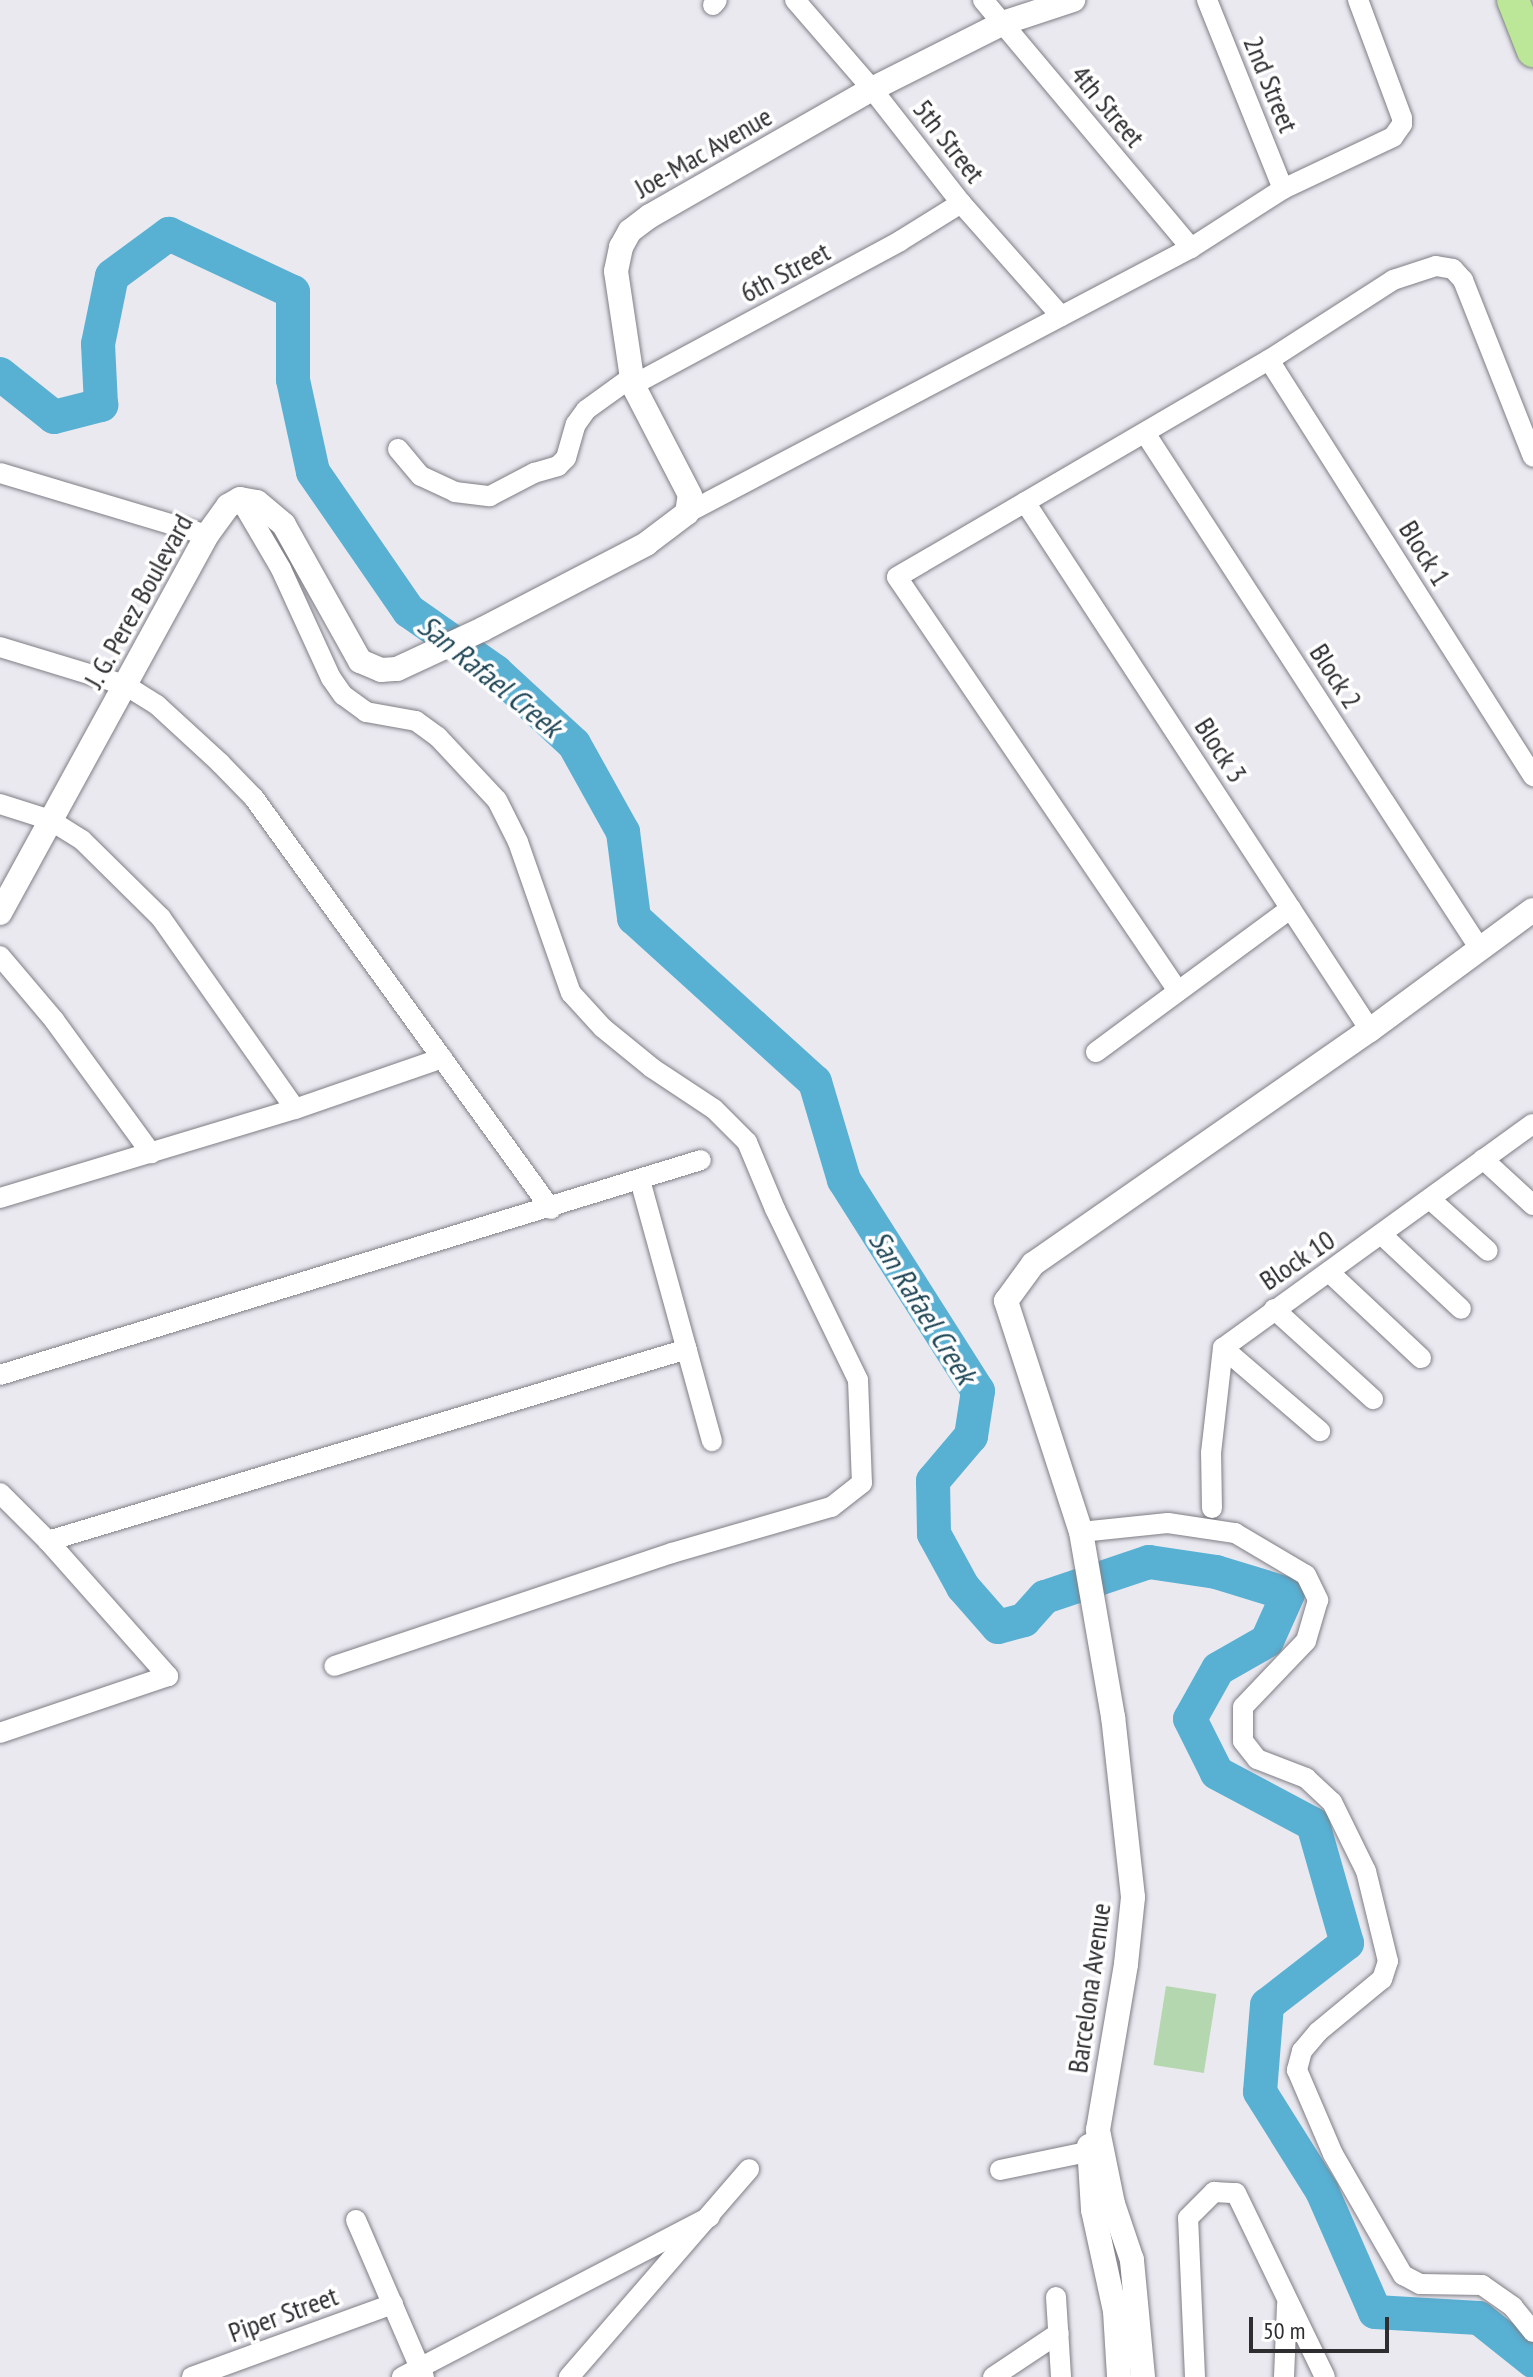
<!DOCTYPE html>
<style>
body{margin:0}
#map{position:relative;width:1533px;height:2377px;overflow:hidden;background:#eae9f0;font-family:"PT Sans Narrow",sans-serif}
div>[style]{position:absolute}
.green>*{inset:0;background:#b5d7b0;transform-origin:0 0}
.river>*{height:34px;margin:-17px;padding:0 17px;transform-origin:17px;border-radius:17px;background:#58b0d3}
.roads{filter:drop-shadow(0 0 2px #7f7e85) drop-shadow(0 0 2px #7f7e85)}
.minor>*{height:20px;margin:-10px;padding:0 10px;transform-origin:10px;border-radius:10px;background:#fff}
.tertiary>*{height:24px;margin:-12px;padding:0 12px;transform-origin:12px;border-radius:12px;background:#fff}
.trunk>*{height:32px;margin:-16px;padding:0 16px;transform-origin:16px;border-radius:16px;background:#bce698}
span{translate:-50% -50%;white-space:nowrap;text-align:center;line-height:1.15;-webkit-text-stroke:7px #fff;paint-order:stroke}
.street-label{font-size:28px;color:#2e2e31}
.water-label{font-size:30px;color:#1f4656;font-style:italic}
.scale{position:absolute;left:1249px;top:2317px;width:140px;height:36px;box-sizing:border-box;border:4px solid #2e2e31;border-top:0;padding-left:10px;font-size:24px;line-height:28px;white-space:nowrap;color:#2e2e31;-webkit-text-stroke:6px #fff;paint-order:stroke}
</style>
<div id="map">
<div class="green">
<div style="left:1166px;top:1986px;width:51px;height:80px;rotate:9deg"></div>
</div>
<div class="river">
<div style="left:0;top:374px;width:69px;rotate:38.5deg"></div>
<div style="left:54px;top:417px;width:49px;rotate:-14.3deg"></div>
<div style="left:101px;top:405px;width:61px;rotate:-92.8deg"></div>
<div style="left:98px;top:344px;width:69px;rotate:-78.4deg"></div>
<div style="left:112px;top:276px;width:71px;rotate:-36.4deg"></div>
<div style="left:169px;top:234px;width:137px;rotate:25.1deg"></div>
<div style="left:293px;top:292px;width:88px;rotate:90deg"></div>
<div style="left:293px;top:380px;width:94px;rotate:77.7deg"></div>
<div style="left:313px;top:472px;width:169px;rotate:55.4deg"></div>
<div style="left:409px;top:611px;width:106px;rotate:35deg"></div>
<div style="left:496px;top:672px;width:106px;rotate:42.7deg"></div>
<div style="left:574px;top:744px;width:101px;rotate:60.9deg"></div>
<div style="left:623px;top:832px;width:87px;rotate:82.7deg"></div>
<div style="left:634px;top:918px;width:244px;rotate:42.2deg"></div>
<div style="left:815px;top:1082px;width:102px;rotate:73.5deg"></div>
<div style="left:844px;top:1180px;width:250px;rotate:57.6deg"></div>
<div style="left:978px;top:1391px;width:46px;rotate:98.8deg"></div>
<div style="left:971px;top:1436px;width:59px;rotate:130.2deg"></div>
<div style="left:933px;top:1481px;width:53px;rotate:88.9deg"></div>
<div style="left:934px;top:1534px;width:60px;rotate:61.3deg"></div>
<div style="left:963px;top:1587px;width:53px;rotate:48.8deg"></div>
<div style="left:998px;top:1627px;width:27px;rotate:-15deg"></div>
<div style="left:1024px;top:1620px;width:31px;rotate:-48deg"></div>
<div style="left:1045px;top:1597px;width:110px;rotate:-18.6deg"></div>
<div style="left:1149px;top:1562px;width:68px;rotate:8.5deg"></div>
<div style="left:1216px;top:1572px;width:75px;rotate:17deg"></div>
<div style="left:1288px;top:1594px;width:51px;rotate:114.1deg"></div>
<div style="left:1267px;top:1641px;width:56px;rotate:150.3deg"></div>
<div style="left:1218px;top:1669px;width:57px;rotate:119.2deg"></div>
<div style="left:1190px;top:1719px;width:60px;rotate:63.4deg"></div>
<div style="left:1217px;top:1773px;width:109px;rotate:28deg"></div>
<div style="left:1313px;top:1824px;width:124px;rotate:74.1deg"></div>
<div style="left:1347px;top:1943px;width:101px;rotate:142.2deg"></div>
<div style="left:1267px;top:2005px;width:87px;rotate:94.6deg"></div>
<div style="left:1260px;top:2092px;width:117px;rotate:57.9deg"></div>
<div style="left:1322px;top:2191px;width:132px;rotate:66.3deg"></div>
<div style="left:1375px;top:2312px;width:104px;rotate:3.3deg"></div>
<div style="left:1479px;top:2318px;width:69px;rotate:38.5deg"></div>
</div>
<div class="roads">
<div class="minor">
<div style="left:795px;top:0;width:118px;rotate:49.1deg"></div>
<div style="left:872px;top:89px;width:145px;rotate:52deg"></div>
<div style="left:961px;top:203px;width:151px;rotate:48.5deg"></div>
<div style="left:983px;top:0;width:324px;rotate:50deg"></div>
<div style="left:1207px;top:0;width:204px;rotate:68.1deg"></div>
<div style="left:713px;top:5px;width:6px;rotate:-51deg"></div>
<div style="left:1269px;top:360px;width:493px;rotate:57.6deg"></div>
<div style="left:633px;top:385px;width:303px;rotate:-28.3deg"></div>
<div style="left:900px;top:241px;width:72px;rotate:-31.9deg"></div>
<div style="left:1145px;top:433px;width:615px;rotate:57.01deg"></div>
<div style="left:398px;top:449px;width:35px;rotate:50deg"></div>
<div style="left:421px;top:476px;width:38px;rotate:25deg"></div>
<div style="left:455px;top:492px;width:35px;rotate:7deg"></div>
<div style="left:490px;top:496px;width:50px;rotate:-27.6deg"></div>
<div style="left:534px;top:473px;width:25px;rotate:-16deg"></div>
<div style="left:558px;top:466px;width:11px;rotate:-45deg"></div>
<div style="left:566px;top:458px;width:35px;rotate:-74deg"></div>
<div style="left:576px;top:424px;width:17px;rotate:-54deg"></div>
<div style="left:586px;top:410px;width:57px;rotate:-35.7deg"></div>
<div style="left:0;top:473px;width:216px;rotate:16.7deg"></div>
<div style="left:240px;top:499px;width:81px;rotate:59.6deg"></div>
<div style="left:281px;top:569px;width:120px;rotate:65.4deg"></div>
<div style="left:331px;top:678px;width:21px;rotate:55deg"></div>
<div style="left:343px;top:695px;width:29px;rotate:36deg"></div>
<div style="left:366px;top:712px;width:51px;rotate:10.2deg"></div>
<div style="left:416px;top:721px;width:27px;rotate:36deg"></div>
<div style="left:438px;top:737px;width:86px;rotate:46.9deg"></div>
<div style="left:497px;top:800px;width:47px;rotate:63.4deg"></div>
<div style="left:518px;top:842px;width:160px;rotate:70.7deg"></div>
<div style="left:571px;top:993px;width:47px;rotate:47.6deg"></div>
<div style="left:603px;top:1028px;width:63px;rotate:39.2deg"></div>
<div style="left:652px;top:1068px;width:74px;rotate:33.5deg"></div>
<div style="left:714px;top:1109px;width:47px;rotate:45deg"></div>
<div style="left:747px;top:1142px;width:73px;rotate:67.3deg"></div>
<div style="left:775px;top:1209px;width:190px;rotate:64.1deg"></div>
<div style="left:858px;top:1380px;width:103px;rotate:87.8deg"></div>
<div style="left:862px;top:1483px;width:39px;rotate:142deg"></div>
<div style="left:831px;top:1507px;width:166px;rotate:163.9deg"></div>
<div style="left:672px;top:1553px;width:356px;rotate:161.5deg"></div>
<div style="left:1025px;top:502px;width:631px;rotate:56.84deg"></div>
<div style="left:687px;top:513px;width:569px;rotate:-27.74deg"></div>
<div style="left:1191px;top:248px;width:109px;rotate:-32.7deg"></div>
<div style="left:1283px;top:189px;width:122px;rotate:-25.3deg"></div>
<div style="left:1393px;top:137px;width:16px;rotate:-55deg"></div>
<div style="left:1402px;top:124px;width:6px;rotate:-90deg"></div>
<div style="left:1402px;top:118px;width:126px;rotate:-110.4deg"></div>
<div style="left:0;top:647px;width:131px;rotate:16.9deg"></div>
<div style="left:125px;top:685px;width:38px;rotate:32deg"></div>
<div style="left:157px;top:705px;width:86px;rotate:42.6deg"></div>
<div style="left:220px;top:763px;width:49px;rotate:45.8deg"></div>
<div style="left:254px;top:798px;width:507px;rotate:54.15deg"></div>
<div style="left:0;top:804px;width:52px;rotate:17.7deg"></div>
<div style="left:50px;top:820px;width:38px;rotate:32deg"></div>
<div style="left:82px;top:840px;width:111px;rotate:44.6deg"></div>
<div style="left:161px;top:918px;width:233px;rotate:54.9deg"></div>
<div style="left:0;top:956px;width:84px;rotate:49.8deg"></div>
<div style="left:54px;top:1020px;width:165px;rotate:53.9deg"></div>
<div style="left:1178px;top:991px;width:500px;rotate:-124.17deg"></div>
<div style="left:897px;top:577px;width:431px;rotate:-30.3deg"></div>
<div style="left:1269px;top:360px;width:148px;rotate:-32.8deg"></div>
<div style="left:1393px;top:280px;width:45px;rotate:-18deg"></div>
<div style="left:1436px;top:266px;width:17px;rotate:10deg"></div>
<div style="left:1453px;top:269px;width:15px;rotate:48deg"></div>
<div style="left:1463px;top:280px;width:190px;rotate:68.4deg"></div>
<div style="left:1096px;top:1052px;width:242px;rotate:-36.4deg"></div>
<div style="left:1483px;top:1159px;width:68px;rotate:42.6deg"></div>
<div style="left:640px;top:1180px;width:271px;rotate:74.6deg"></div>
<div style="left:0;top:1198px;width:308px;rotate:-16.8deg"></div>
<div style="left:295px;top:1109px;width:156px;rotate:-19.1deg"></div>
<div style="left:1431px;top:1200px;width:76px;rotate:41.8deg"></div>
<div style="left:1382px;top:1235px;width:108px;rotate:43.1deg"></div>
<div style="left:1329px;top:1272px;width:126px;rotate:43.1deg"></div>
<div style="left:1274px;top:1309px;width:134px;rotate:42.3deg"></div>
<div style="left:1223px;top:1348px;width:128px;rotate:40.6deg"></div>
<div style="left:0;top:1375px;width:733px;rotate:-17.05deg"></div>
<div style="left:0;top:1493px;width:68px;rotate:45deg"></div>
<div style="left:48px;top:1541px;width:181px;rotate:48.4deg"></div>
<div style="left:168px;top:1676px;width:177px;rotate:161.3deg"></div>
<div style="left:1212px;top:1508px;width:55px;rotate:-91deg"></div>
<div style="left:1211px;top:1453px;width:106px;rotate:-83.5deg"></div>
<div style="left:1223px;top:1348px;width:382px;rotate:-35.9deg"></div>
<div style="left:1081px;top:1532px;width:87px;rotate:-5.9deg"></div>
<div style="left:1168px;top:1523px;width:68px;rotate:8.5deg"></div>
<div style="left:1235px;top:1533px;width:82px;rotate:30.6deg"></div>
<div style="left:1306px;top:1575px;width:28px;rotate:64deg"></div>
<div style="left:1318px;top:1600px;width:43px;rotate:106.3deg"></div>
<div style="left:1306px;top:1641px;width:91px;rotate:133.7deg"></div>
<div style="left:1243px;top:1707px;width:34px;rotate:90deg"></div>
<div style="left:1243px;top:1741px;width:23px;rotate:52deg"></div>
<div style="left:1257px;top:1759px;width:53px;rotate:21.2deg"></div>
<div style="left:1306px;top:1778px;width:35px;rotate:43deg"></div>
<div style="left:1332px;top:1802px;width:77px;rotate:63.8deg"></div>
<div style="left:1366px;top:1871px;width:93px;rotate:76.3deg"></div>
<div style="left:1388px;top:1961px;width:19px;rotate:108deg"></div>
<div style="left:1382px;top:1979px;width:83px;rotate:140.4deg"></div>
<div style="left:1318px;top:2032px;width:25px;rotate:130deg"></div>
<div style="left:1302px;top:2051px;width:20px;rotate:105deg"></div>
<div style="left:1297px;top:2070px;width:91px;rotate:66.8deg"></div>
<div style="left:1333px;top:2154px;width:140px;rotate:60deg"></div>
<div style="left:1403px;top:2275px;width:19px;rotate:28deg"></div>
<div style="left:1420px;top:2284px;width:62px;rotate:0.9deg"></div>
<div style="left:1482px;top:2285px;width:38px;rotate:35deg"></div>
<div style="left:1513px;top:2307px;width:32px;rotate:51deg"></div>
<div style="left:48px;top:1541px;width:667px;rotate:-16.72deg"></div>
<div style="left:1000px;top:2170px;width:103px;rotate:-11.7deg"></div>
<div style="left:356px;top:2220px;width:171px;rotate:66.6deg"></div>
<div style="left:1056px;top:2297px;width:80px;rotate:86.4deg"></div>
<div style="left:192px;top:2377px;width:214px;rotate:-20deg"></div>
<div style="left:402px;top:2377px;width:347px;rotate:-27.5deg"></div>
<div style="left:569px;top:2377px;width:275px;rotate:-49.1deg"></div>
<div style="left:993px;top:2377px;width:79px;rotate:-33.7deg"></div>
<div style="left:1195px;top:2377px;width:159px;rotate:-92.5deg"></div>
<div style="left:1188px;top:2218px;width:37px;rotate:-45deg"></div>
<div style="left:1214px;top:2192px;width:22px;rotate:3deg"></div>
<div style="left:1236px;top:2193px;width:204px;rotate:64.2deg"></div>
<div style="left:1284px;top:2377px;width:73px;rotate:-87.6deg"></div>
</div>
<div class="tertiary">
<div style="left:0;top:913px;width:431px;rotate:-61.3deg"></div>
<div style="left:207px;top:535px;width:36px;rotate:-54deg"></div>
<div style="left:228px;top:506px;width:14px;rotate:-30deg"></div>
<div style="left:240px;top:499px;width:17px;rotate:10deg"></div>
<div style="left:257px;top:502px;width:35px;rotate:40deg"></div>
<div style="left:284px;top:525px;width:156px;rotate:60.8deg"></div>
<div style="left:360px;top:661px;width:23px;rotate:23deg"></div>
<div style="left:381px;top:670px;width:16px;rotate:-4deg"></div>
<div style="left:397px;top:669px;width:95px;rotate:-24.9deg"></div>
<div style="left:483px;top:629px;width:184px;rotate:-27.5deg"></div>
<div style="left:646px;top:544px;width:51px;rotate:-37.1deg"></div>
<div style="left:687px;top:513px;width:18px;rotate:-81deg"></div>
<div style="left:690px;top:495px;width:124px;rotate:-117.4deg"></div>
<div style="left:633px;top:385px;width:115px;rotate:-98.5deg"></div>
<div style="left:616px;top:271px;width:25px;rotate:-78deg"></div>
<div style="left:621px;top:247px;width:18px;rotate:-61deg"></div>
<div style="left:630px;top:231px;width:25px;rotate:-37deg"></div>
<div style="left:650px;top:216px;width:256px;rotate:-29.8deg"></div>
<div style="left:872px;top:89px;width:147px;rotate:-26.7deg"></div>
<div style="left:1003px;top:23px;width:74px;rotate:-18.2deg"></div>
<div style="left:1089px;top:2146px;width:64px;rotate:86.4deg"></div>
<div style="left:1093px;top:2210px;width:103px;rotate:77.7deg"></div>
<div style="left:1115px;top:2311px;width:66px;rotate:86.5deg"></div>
<div style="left:1143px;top:2377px;width:118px;rotate:-95.4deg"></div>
<div style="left:1132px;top:2260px;width:59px;rotate:-108.7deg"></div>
<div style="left:1113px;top:2204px;width:76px;rotate:-101.5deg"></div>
<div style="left:1098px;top:2130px;width:168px;rotate:-80.4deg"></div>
<div style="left:1126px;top:1964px;width:67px;rotate:-84deg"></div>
<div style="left:1133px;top:1897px;width:181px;rotate:-96.3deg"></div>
<div style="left:1113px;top:1717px;width:188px;rotate:-99.8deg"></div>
<div style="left:1081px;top:1532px;width:243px;rotate:-108deg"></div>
<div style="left:1006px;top:1301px;width:46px;rotate:-53.9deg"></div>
<div style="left:1033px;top:1264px;width:410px;rotate:-34.8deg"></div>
<div style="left:1370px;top:1030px;width:202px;rotate:-36.4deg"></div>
</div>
<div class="trunk">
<div style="left:1513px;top:0;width:55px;rotate:68.6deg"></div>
</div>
</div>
<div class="street-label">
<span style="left:1271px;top:84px;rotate:68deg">2nd Street</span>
<span style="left:1108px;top:106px;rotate:50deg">4th Street</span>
<span style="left:949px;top:141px;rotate:52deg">5th Street</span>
<span style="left:703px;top:152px;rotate:-30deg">Joe-Mac Avenue</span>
<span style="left:785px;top:272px;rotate:-28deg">6th Street</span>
<span style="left:1425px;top:553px;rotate:58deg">Block 1</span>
<span style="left:138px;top:601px;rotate:-61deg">J. G. Perez Boulevard</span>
<span style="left:1336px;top:676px;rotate:57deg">Block 2</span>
<span style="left:1221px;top:750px;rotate:57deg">Block 3</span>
<span style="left:1297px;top:1260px;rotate:-34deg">Block 10</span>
<span style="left:1089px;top:1988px;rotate:-82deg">Barcelona Avenue</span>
<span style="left:283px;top:2314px;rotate:-20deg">Piper Street</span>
</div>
<div class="water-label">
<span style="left:490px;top:676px;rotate:39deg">San Rafael Creek</span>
<span style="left:923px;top:1307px;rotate:58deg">San Rafael Creek</span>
</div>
<div class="scale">50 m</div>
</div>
